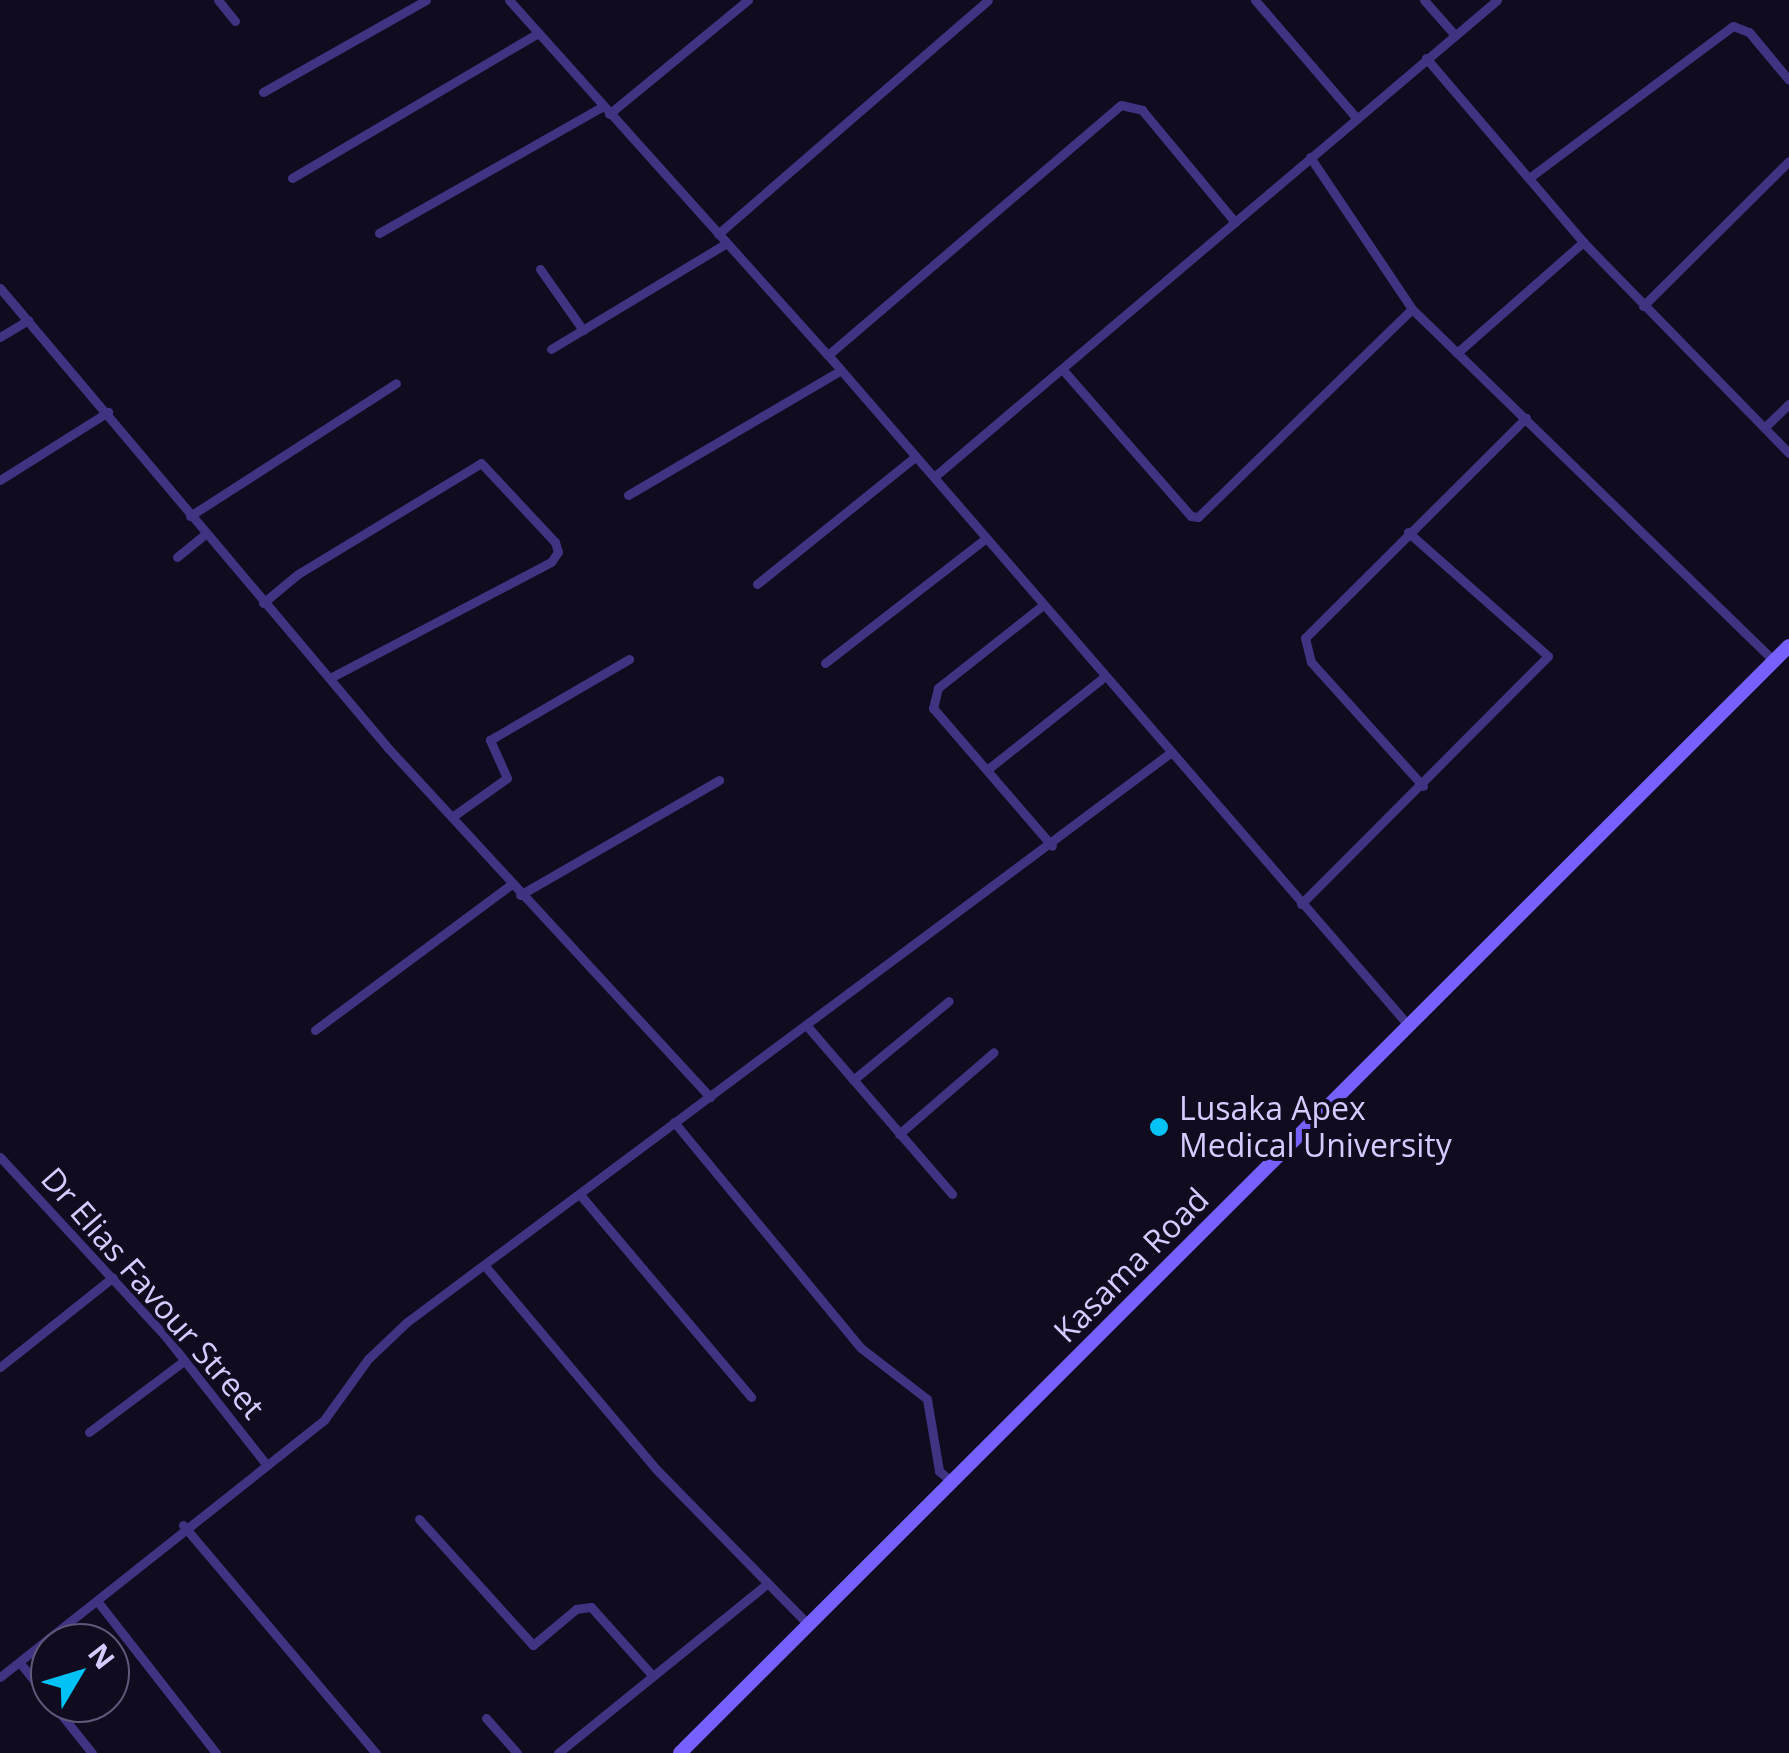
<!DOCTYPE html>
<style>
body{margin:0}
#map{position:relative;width:1789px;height:1753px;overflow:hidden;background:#110b20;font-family:"Open Sans",sans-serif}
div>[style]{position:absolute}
.street>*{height:9px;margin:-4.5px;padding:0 4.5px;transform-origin:4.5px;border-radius:4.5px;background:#3f3382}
.secondary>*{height:14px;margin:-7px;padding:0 7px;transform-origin:7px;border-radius:7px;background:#7661ff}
.dots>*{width:28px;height:28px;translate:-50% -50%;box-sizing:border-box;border:5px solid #110b20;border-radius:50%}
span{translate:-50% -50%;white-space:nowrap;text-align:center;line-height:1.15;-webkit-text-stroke:8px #110b20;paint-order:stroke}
.poi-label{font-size:32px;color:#d6caff}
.left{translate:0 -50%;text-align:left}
.street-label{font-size:32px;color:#d6caff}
.north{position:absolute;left:30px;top:1623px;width:100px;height:100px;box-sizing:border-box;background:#110b20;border:2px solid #605779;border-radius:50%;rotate:52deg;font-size:28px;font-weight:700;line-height:40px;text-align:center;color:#d6caff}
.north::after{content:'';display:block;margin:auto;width:35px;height:45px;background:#00c2f5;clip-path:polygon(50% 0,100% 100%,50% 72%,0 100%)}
</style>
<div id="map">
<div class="street">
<div style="left:218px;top:0;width:27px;rotate:51deg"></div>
<div style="left:509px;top:0;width:477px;rotate:48.1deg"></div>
<div style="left:828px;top:355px;width:888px;rotate:49.11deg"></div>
<div style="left:1255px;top:0;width:152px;rotate:49.3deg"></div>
<div style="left:1424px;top:0;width:47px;rotate:48.5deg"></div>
<div style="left:1426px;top:58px;width:242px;rotate:49.5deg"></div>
<div style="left:1583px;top:242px;width:295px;rotate:45.7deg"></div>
<div style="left:263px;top:92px;width:187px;rotate:-29.4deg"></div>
<div style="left:609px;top:114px;width:180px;rotate:-39.4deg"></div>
<div style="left:1310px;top:157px;width:183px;rotate:56.1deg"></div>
<div style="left:1412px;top:309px;width:505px;rotate:44.2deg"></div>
<div style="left:292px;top:178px;width:286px;rotate:-30.5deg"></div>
<div style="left:1529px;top:178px;width:254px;rotate:-36.7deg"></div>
<div style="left:1733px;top:26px;width:17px;rotate:21deg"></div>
<div style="left:1749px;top:32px;width:62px;rotate:50.2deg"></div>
<div style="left:379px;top:233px;width:256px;rotate:-29.5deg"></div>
<div style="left:718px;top:234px;width:357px;rotate:-40.9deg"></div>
<div style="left:540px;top:269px;width:75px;rotate:54.8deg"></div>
<div style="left:0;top:288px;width:602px;rotate:49.85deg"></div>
<div style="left:388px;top:748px;width:475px;rotate:47.3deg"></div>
<div style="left:1643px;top:306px;width:206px;rotate:-44.8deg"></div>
<div style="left:0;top:337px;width:33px;rotate:-31deg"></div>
<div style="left:551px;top:349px;width:205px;rotate:-31.1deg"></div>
<div style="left:1458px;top:352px;width:167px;rotate:-41.3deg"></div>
<div style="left:828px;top:355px;width:385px;rotate:-40.5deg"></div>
<div style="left:1121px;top:105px;width:22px;rotate:13deg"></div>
<div style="left:1142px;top:110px;width:146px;rotate:50.3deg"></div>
<div style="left:1063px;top:370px;width:194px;rotate:48.8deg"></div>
<div style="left:1191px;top:516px;width:7px;rotate:8deg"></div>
<div style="left:1198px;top:517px;width:298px;rotate:-44.2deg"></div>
<div style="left:1765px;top:427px;width:33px;rotate:-44deg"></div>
<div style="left:934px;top:477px;width:738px;rotate:-40.27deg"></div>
<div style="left:0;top:480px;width:128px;rotate:-32.2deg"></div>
<div style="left:628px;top:495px;width:247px;rotate:-30.4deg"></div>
<div style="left:190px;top:516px;width:245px;rotate:-32.8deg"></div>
<div style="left:177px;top:557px;width:36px;rotate:-39deg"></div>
<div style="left:757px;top:584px;width:203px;rotate:-38.8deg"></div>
<div style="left:263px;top:603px;width:45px;rotate:-39.6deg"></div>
<div style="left:298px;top:574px;width:214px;rotate:-31.2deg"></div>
<div style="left:481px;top:463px;width:108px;rotate:46.9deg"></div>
<div style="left:555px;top:542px;width:10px;rotate:73deg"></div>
<div style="left:558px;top:552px;width:12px;rotate:125deg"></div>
<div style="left:551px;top:562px;width:247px;rotate:152.3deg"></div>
<div style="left:1043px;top:605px;width:134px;rotate:141.7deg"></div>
<div style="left:938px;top:688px;width:21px;rotate:104deg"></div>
<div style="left:933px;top:708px;width:182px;rotate:49.2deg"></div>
<div style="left:825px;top:663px;width:204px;rotate:-37.8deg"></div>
<div style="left:988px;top:769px;width:148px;rotate:-38.4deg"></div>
<div style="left:1423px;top:786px;width:167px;rotate:-132.1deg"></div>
<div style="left:1311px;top:662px;width:25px;rotate:-104deg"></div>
<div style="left:1305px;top:638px;width:312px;rotate:-44.9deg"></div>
<div style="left:452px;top:817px;width:67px;rotate:-35.3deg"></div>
<div style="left:507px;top:778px;width:42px;rotate:-114.1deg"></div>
<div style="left:490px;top:740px;width:161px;rotate:-30.2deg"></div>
<div style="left:520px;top:895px;width:230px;rotate:-30deg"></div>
<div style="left:1301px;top:904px;width:350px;rotate:-45.1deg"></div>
<div style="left:1548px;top:656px;width:187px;rotate:-138.5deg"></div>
<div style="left:807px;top:1026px;width:222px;rotate:49.2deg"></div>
<div style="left:315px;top:1030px;width:243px;rotate:-36.6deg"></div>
<div style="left:853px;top:1080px;width:124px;rotate:-39.5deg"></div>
<div style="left:674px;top:1122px;width:293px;rotate:50.4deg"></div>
<div style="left:861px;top:1348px;width:83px;rotate:37.7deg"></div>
<div style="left:927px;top:1399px;width:73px;rotate:80.5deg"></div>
<div style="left:939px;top:1471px;width:17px;rotate:40deg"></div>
<div style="left:899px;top:1134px;width:125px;rotate:-40.8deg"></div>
<div style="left:0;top:1157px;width:245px;rotate:47.3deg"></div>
<div style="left:166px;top:1337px;width:162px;rotate:51.8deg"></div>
<div style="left:582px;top:1197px;width:262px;rotate:49.8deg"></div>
<div style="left:485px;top:1266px;width:265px;rotate:49.9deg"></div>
<div style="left:656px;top:1469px;width:219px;rotate:45.6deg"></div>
<div style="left:0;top:1367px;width:144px;rotate:-38.5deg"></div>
<div style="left:89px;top:1432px;width:119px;rotate:-36.8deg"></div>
<div style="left:419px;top:1519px;width:170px;rotate:47.9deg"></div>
<div style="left:533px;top:1645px;width:56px;rotate:-39.9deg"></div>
<div style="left:576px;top:1609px;width:15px;rotate:-8deg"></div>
<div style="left:591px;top:1607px;width:91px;rotate:48.1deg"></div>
<div style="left:183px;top:1525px;width:299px;rotate:49.8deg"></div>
<div style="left:98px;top:1602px;width:192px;rotate:52deg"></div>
<div style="left:20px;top:1663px;width:48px;rotate:51deg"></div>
<div style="left:0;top:1677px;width:414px;rotate:-38.4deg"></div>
<div style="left:324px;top:1420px;width:75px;rotate:-54.2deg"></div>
<div style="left:368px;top:1359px;width:54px;rotate:-43.5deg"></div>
<div style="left:407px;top:1322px;width:952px;rotate:-36.71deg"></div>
<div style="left:52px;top:1703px;width:64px;rotate:51.3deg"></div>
<div style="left:486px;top:1718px;width:47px;rotate:48.5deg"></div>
<div style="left:558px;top:1753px;width:265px;rotate:-39deg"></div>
</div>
<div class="secondary">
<div style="left:680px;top:1753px;width:1567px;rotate:-44.95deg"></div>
</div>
<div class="dots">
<div style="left:1159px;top:1127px;background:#00c2f5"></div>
</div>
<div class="poi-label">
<span class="left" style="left:1179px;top:1127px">Lusaka Apex<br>Medical University</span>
</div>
<div class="street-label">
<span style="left:1131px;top:1265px;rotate:-45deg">Kasama Road</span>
<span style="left:153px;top:1293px;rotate:49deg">Dr Elias Favour Street</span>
</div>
<div class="north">N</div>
</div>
